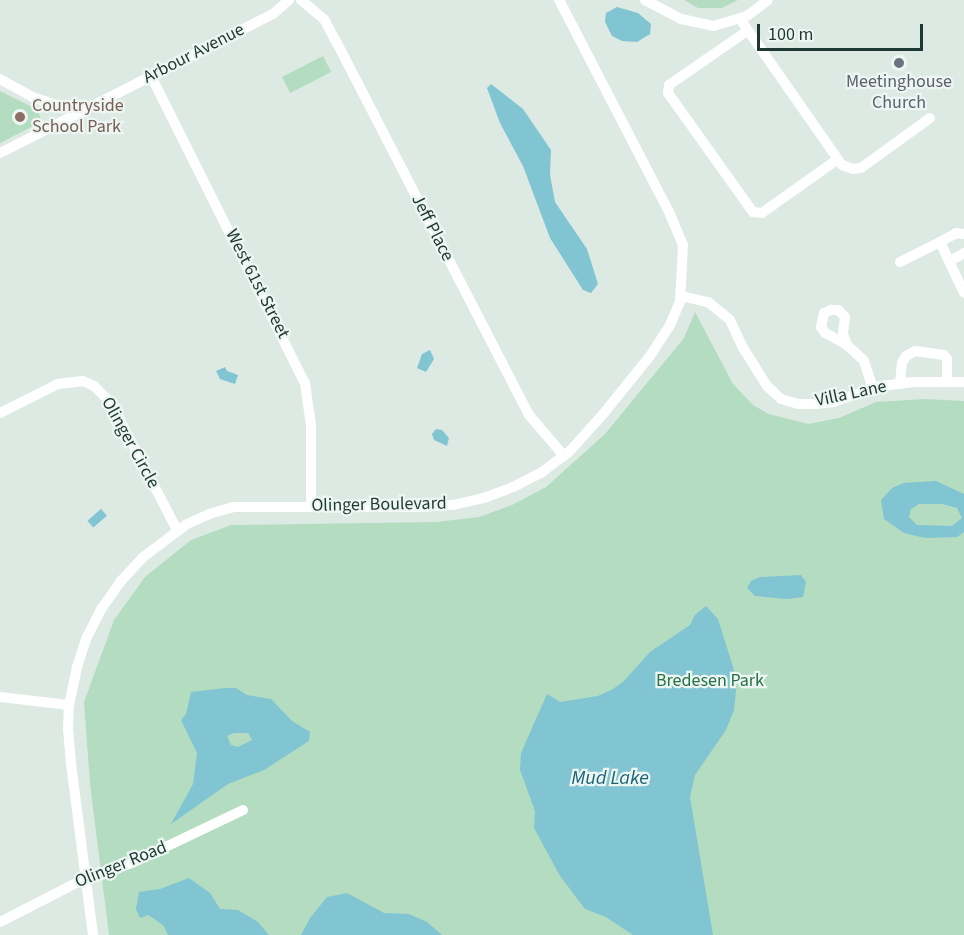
<!DOCTYPE html>
<style>
body{margin:0}
#map{position:relative;width:964px;height:935px;overflow:hidden;background:#ddeae4;font-family:"Source Sans 3",sans-serif}
div>[style]{position:absolute}
.green>*{inset:0;background:#b4dcc0;transform-origin:0 0}
.water>*{inset:0;background:#81c4d2;transform-origin:0 0}
.minor>*{height:10px;margin:-5px;padding:0 5px;transform-origin:5px;border-radius:5px;background:#fff}
.dots>*{width:16px;height:16px;translate:-50% -50%;box-sizing:border-box;border:3px solid #edf6f2;border-radius:50%}
span{translate:-50% -50%;white-space:nowrap;text-align:center;line-height:1.15;-webkit-text-stroke:4.5px #edf6f2;paint-order:stroke}
.street-label{font-size:18px;color:#1e3933}
.worship-label{font-size:18px;color:#5b616d}
.education-label{font-size:18px;color:#785e54}
.left{translate:0 -50%;text-align:left}
.park-label{font-size:18px;color:#277146}
.water-label{font-size:20px;color:#176477;font-style:italic}
.scale{position:absolute;left:757px;top:24px;width:166px;height:27px;box-sizing:border-box;border:3px solid #1e3933;border-top:0;padding-left:8px;font-size:18px;line-height:21px;white-space:nowrap;color:#1e3933;-webkit-text-stroke:4px #edf6f2;paint-order:stroke}
</style>
<div id="map">
<div class="green">
<div style="clip-path:polygon(684px 0,738px 0,722px 8px,698px 8px)"></div>
<div style="left:323px;top:56px;width:18px;height:46px;rotate:63deg"></div>
<div style="clip-path:polygon(0 91px,38px 110px,41px 120px,39px 123px,0 143px)"></div>
<div style="clip-path:polygon(695px 312px,733px 384px,753px 405px,769px 414px,808px 424px,839px 418px,876px 402px,925px 399px,964px 401px,964px 935px,109px 935px,90px 784px,84px 702px,114px 620px,145px 577px,191px 540px,231px 525px,436px 522px,479px 517px,512px 505px,546px 487px,605px 434px,684px 338px)"></div>
</div>
<div class="water">
<div style="clip-path:polygon(617px 7px,638px 13px,651px 24px,650px 34px,637px 42px,622px 41px,612px 36px,605px 22px,606px 13px)"></div>
<div style="clip-path:polygon(491px 84px,523px 109px,551px 150px,550px 175px,555px 202px,587px 249px,598px 284px,591px 293px,583px 290px,550px 238px,523px 166px,500px 123px,487px 88px)"></div>
<div style="clip-path:polygon(430px 350px,434px 359px,426px 372px,417px 368px,422px 354px)"></div>
<div style="clip-path:polygon(225px 367px,227px 371px,238px 375px,235px 384px,220px 379px,216px 371px)"></div>
<div style="clip-path:polygon(436px 429px,442px 430px,449px 438px,447px 446px,434px 440px,432px 434px)"></div>
<div style="clip-path:polygon(evenodd,936px 481px,964px 494px,964px 532px,957px 537px,925px 538px,904px 533px,884px 519px,881px 500px,892px 488px,904px 483px,936px 481px,919px 504px,942px 504px,957px 508px,962px 518px,952px 526px,917px 525px,909px 517px,911px 509px,919px 504px)"></div>
<div style="left:101px;top:509px;width:9px;height:18px;rotate:49deg"></div>
<div style="clip-path:polygon(801px 575px,806px 582px,803px 597px,787px 599px,755px 596px,747px 588px,751px 581px,760px 577px)"></div>
<div style="clip-path:polygon(706px 606px,718px 619px,734px 670px,736px 691px,734px 710px,726px 730px,695px 775px,690px 797px,713px 935px,633px 935px,606px 917px,585px 909px,560px 876px,534px 828px,535px 811px,520px 770px,521px 753px,547px 694px,560px 702px,598px 696px,613px 689px,624px 681px,650px 652px,690px 625px,695px 615px)"></div>
<div style="clip-path:polygon(evenodd,225px 688px,236px 688px,247px 695px,271px 699px,292px 721px,310px 732px,309px 741px,264px 770px,228px 784px,171px 824px,193px 784px,197px 753px,181px 720px,186px 714px,191px 692px,225px 688px,234px 733px,248px 733px,252px 740px,238px 747px,231px 745px,227px 736px,234px 733px)"></div>
<div style="clip-path:polygon(189px 878px,210px 893px,220px 909px,238px 910px,258px 922px,269px 935px,168px 935px,164px 926px,153px 918px,148px 915px,140px 918px,136px 909px,139px 892px,160px 889px)"></div>
<div style="clip-path:polygon(347px 893px,384px 913px,409px 914px,427px 922px,442px 935px,301px 935px,310px 918px,327px 897px)"></div>
</div>
<div class="minor">
<div style="left:301px;top:0;width:30px;rotate:40deg"></div>
<div style="left:324px;top:19px;width:27px;rotate:62deg"></div>
<div style="left:337px;top:43px;width:419px;rotate:62.7deg"></div>
<div style="left:529px;top:415px;width:54px;rotate:49.5deg"></div>
<div style="left:645px;top:0;width:41px;rotate:27.8deg"></div>
<div style="left:681px;top:19px;width:34px;rotate:12deg"></div>
<div style="left:714px;top:26px;width:34px;rotate:-17deg"></div>
<div style="left:747px;top:16px;width:26px;rotate:-37deg"></div>
<div style="left:740px;top:19px;width:178px;rotate:55.1deg"></div>
<div style="left:842px;top:165px;width:12px;rotate:20deg"></div>
<div style="left:853px;top:169px;width:8px;rotate:-7deg"></div>
<div style="left:861px;top:168px;width:85px;rotate:-35.9deg"></div>
<div style="left:747px;top:31px;width:95px;rotate:145.3deg"></div>
<div style="left:669px;top:85px;width:8px;rotate:97deg"></div>
<div style="left:668px;top:93px;width:146px;rotate:54.5deg"></div>
<div style="left:753px;top:212px;width:9px;rotate:6deg"></div>
<div style="left:762px;top:213px;width:93px;rotate:-35.4deg"></div>
<div style="left:151px;top:76px;width:343px;rotate:63.4deg"></div>
<div style="left:305px;top:383px;width:42px;rotate:81.9deg"></div>
<div style="left:311px;top:425px;width:81px;rotate:90deg"></div>
<div style="left:0;top:79px;width:37px;rotate:29deg"></div>
<div style="left:32px;top:97px;width:49px;rotate:17.7deg"></div>
<div style="left:0;top:153px;width:306px;rotate:-27deg"></div>
<div style="left:273px;top:14px;width:21px;rotate:-41deg"></div>
<div style="left:940px;top:242px;width:18px;rotate:-29deg"></div>
<div style="left:956px;top:233px;width:8px;rotate:7deg"></div>
<div style="left:950px;top:261px;width:16px;rotate:-30deg"></div>
<div style="left:900px;top:262px;width:45px;rotate:-26.6deg"></div>
<div style="left:940px;top:242px;width:56px;rotate:64.8deg"></div>
<div style="left:681px;top:296px;width:28px;rotate:13deg"></div>
<div style="left:708px;top:302px;width:28px;rotate:39deg"></div>
<div style="left:730px;top:320px;width:29px;rotate:65deg"></div>
<div style="left:742px;top:346px;width:47px;rotate:58deg"></div>
<div style="left:767px;top:386px;width:19px;rotate:43deg"></div>
<div style="left:781px;top:399px;width:18px;rotate:16deg"></div>
<div style="left:798px;top:404px;width:17px"></div>
<div style="left:815px;top:404px;width:18px;rotate:-6deg"></div>
<div style="left:833px;top:402px;width:51px;rotate:-18.4deg"></div>
<div style="left:881px;top:386px;width:33px;rotate:-7deg"></div>
<div style="left:914px;top:382px;width:50px"></div>
<div style="left:831px;top:310px;width:7px"></div>
<div style="left:838px;top:310px;width:10px;rotate:45deg"></div>
<div style="left:845px;top:317px;width:17px;rotate:97deg"></div>
<div style="left:843px;top:334px;width:12px;rotate:70deg"></div>
<div style="left:847px;top:345px;width:25px;rotate:-151deg"></div>
<div style="left:825px;top:333px;width:7px;rotate:-124deg"></div>
<div style="left:821px;top:327px;width:14px;rotate:-78deg"></div>
<div style="left:824px;top:313px;width:8px;rotate:-23deg"></div>
<div style="left:847px;top:345px;width:23px;rotate:43deg"></div>
<div style="left:864px;top:361px;width:28px;rotate:72deg"></div>
<div style="left:900px;top:384px;width:21px;rotate:-85deg"></div>
<div style="left:902px;top:363px;width:8px;rotate:-60deg"></div>
<div style="left:906px;top:356px;width:10px;rotate:-29deg"></div>
<div style="left:915px;top:351px;width:29px;rotate:8deg"></div>
<div style="left:944px;top:355px;width:5px;rotate:53deg"></div>
<div style="left:947px;top:359px;width:22px;rotate:90deg"></div>
<div style="left:0;top:413px;width:65px;rotate:-26.6deg"></div>
<div style="left:58px;top:384px;width:25px;rotate:-7deg"></div>
<div style="left:83px;top:381px;width:12px;rotate:24deg"></div>
<div style="left:94px;top:386px;width:24px;rotate:45deg"></div>
<div style="left:111px;top:403px;width:143px;rotate:62.5deg"></div>
<div style="left:0;top:697px;width:69px;rotate:6.6deg"></div>
<div style="left:0;top:922px;width:97px;rotate:-27.1deg"></div>
<div style="left:86px;top:878px;width:48px;rotate:-18.1deg"></div>
<div style="left:132px;top:863px;width:123px;rotate:-25.5deg"></div>
<div style="left:93px;top:935px;width:173px;rotate:-97.3deg"></div>
<div style="left:71px;top:763px;width:33px;rotate:-95deg"></div>
<div style="left:68px;top:730px;width:25px;rotate:-88deg"></div>
<div style="left:69px;top:705px;width:39px;rotate:-78deg"></div>
<div style="left:77px;top:667px;width:32px;rotate:-72deg"></div>
<div style="left:87px;top:637px;width:33px;rotate:-63deg"></div>
<div style="left:102px;top:608px;width:32px;rotate:-55deg"></div>
<div style="left:120px;top:582px;width:33px;rotate:-47deg"></div>
<div style="left:142px;top:558px;width:56px;rotate:-37.1deg"></div>
<div style="left:187px;top:524px;width:24px;rotate:-24deg"></div>
<div style="left:209px;top:514px;width:25px;rotate:-16deg"></div>
<div style="left:233px;top:507px;width:189px"></div>
<div style="left:422px;top:507px;width:31px;rotate:-4deg"></div>
<div style="left:453px;top:505px;width:32px;rotate:-13deg"></div>
<div style="left:484px;top:498px;width:31px;rotate:-21deg"></div>
<div style="left:513px;top:487px;width:33px;rotate:-27deg"></div>
<div style="left:542px;top:472px;width:34px;rotate:-37deg"></div>
<div style="left:569px;top:452px;width:52px;rotate:-48.1deg"></div>
<div style="left:604px;top:413px;width:73px;rotate:-51.1deg"></div>
<div style="left:650px;top:356px;width:37px;rotate:-57deg"></div>
<div style="left:670px;top:325px;width:25px;rotate:-67deg"></div>
<div style="left:680px;top:302px;width:57px;rotate:-87deg"></div>
<div style="left:683px;top:245px;width:38px;rotate:-113deg"></div>
<div style="left:668px;top:210px;width:237px;rotate:-117.4deg"></div>
</div>
<div class="dots">
<div style="left:899px;top:63px;background:#6b7280"></div>
<div style="left:20px;top:117px;background:#8d6e63"></div>
</div>
<div class="street-label">
<span style="left:194px;top:54px;rotate:-27deg">Arbour Avenue</span>
<span style="left:432px;top:228px;rotate:63deg">Jeff Place</span>
<span style="left:257px;top:284px;rotate:63deg">West 61st Street</span>
<span style="left:851px;top:394px;rotate:-12deg">Villa Lane</span>
<span style="left:130px;top:443px;rotate:61deg">Olinger Circle</span>
<span style="left:379px;top:505px;rotate:-1deg">Olinger Boulevard</span>
<span style="left:121px;top:865px;rotate:-22deg">Olinger Road</span>
</div>
<div class="worship-label">
<span style="left:899px;top:93px">Meetinghouse<br>Church</span>
</div>
<div class="education-label">
<span class="left" style="left:32px;top:117px">Countryside<br>School Park</span>
</div>
<div class="park-label">
<span style="left:710px;top:681px">Bredesen Park</span>
</div>
<div class="water-label">
<span style="left:610px;top:778px">Mud Lake</span>
</div>
<div class="scale">100 m</div>
</div>
